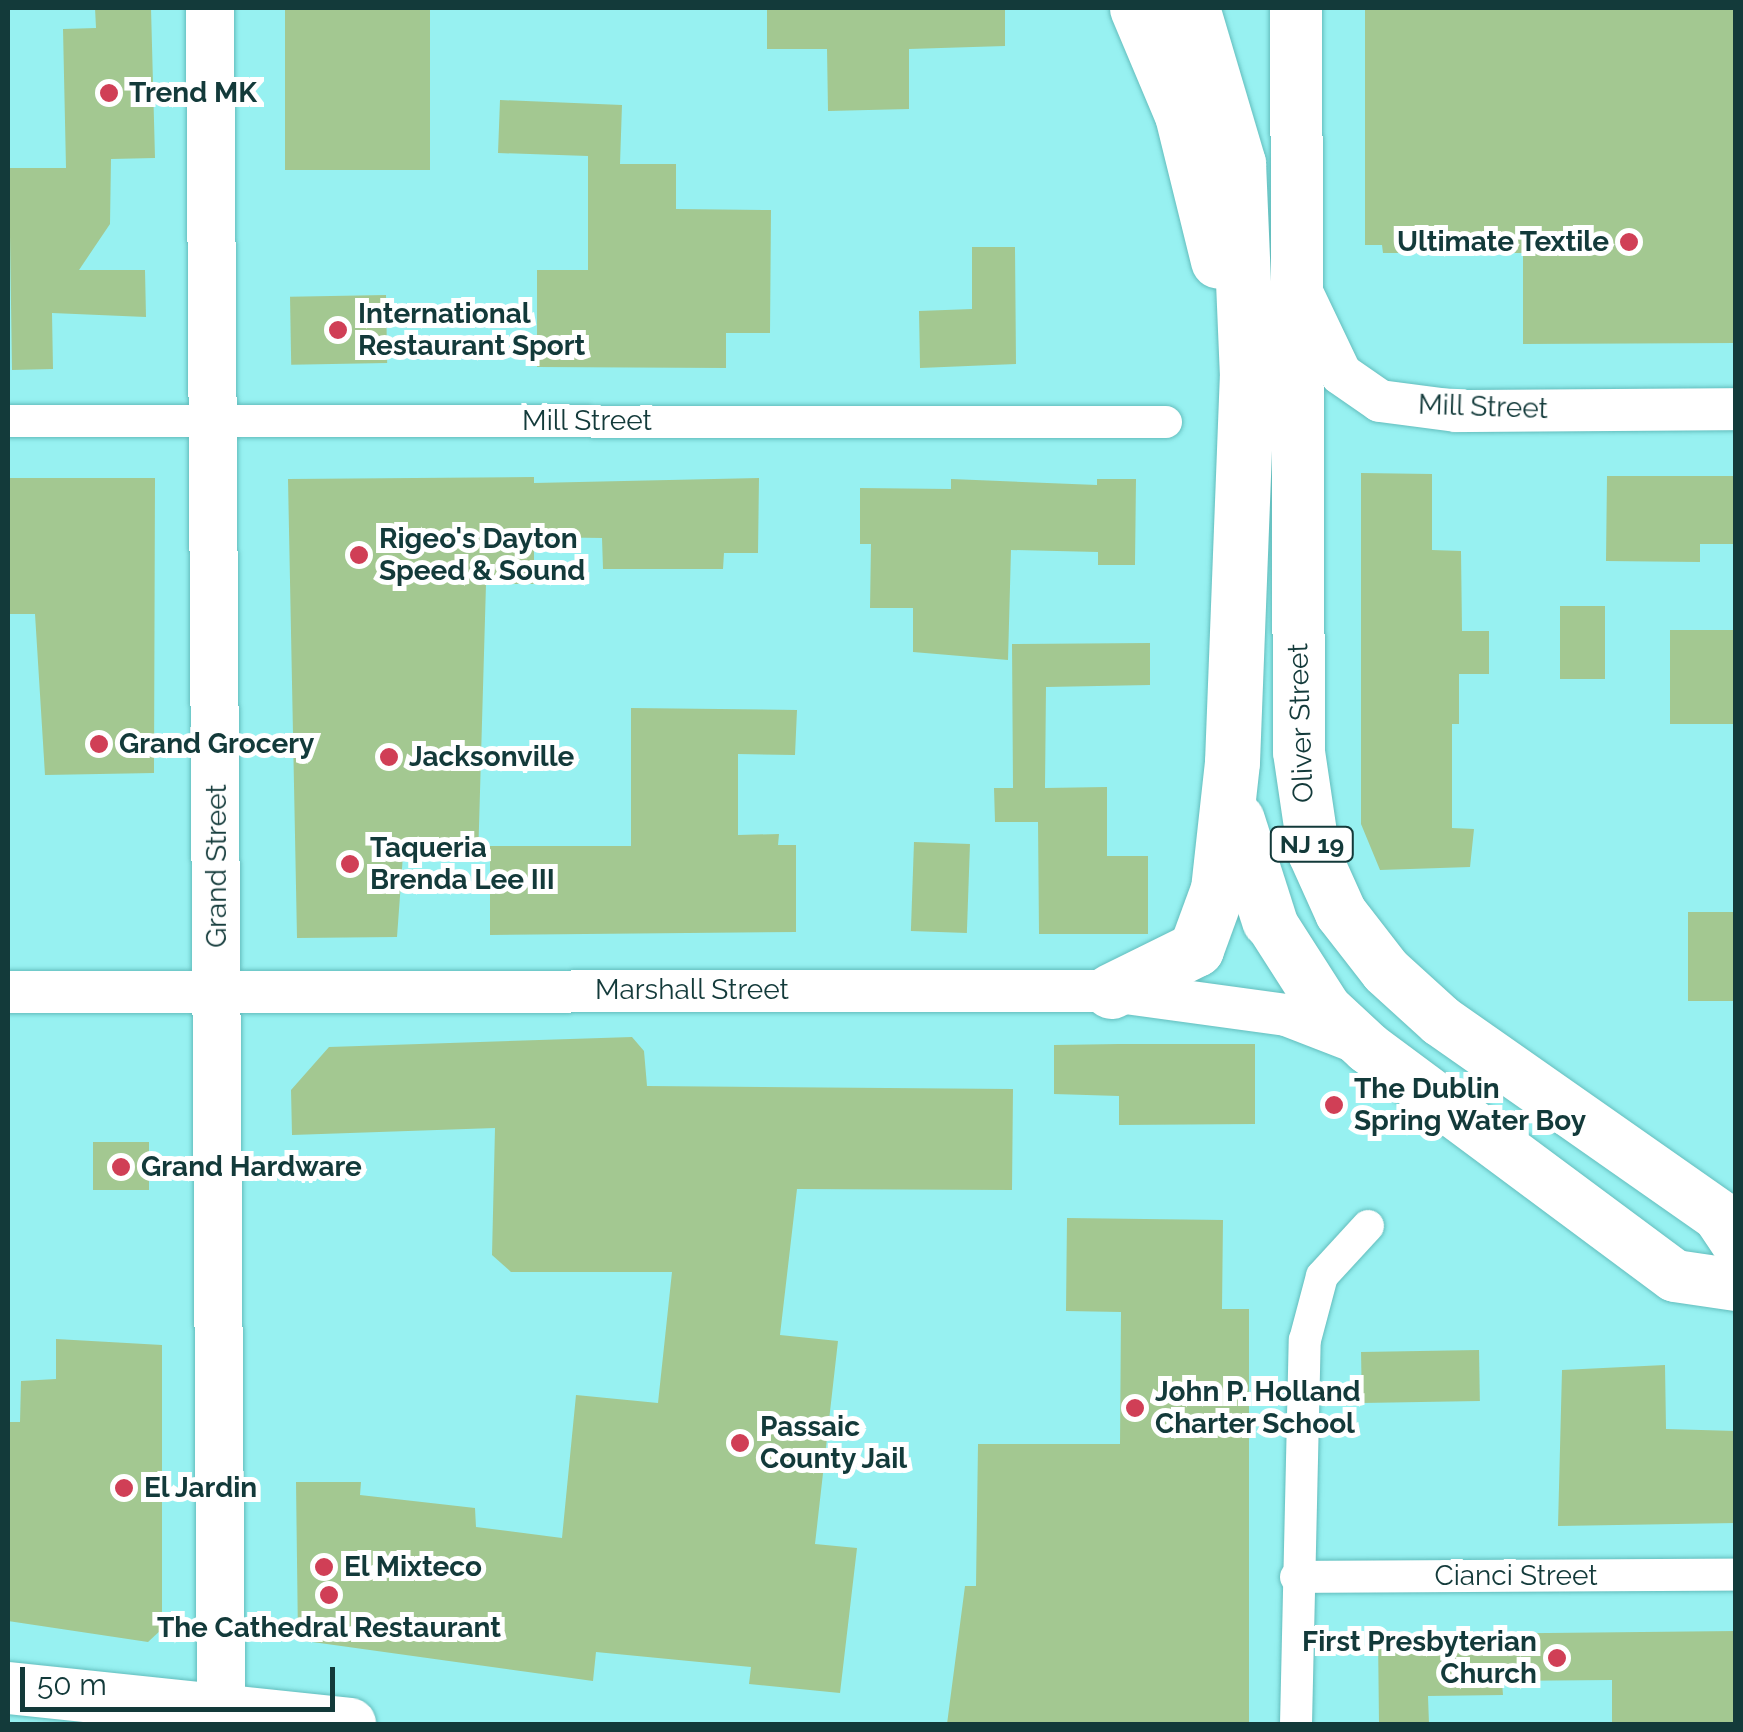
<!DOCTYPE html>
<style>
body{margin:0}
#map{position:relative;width:1743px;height:1732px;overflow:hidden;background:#97f1f1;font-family:Raleway,sans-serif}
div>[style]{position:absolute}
.building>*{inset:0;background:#a3c891;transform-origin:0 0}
.roads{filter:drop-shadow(0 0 2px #63bdbd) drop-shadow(0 0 2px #63bdbd)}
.minor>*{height:32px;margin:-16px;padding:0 16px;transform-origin:16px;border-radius:16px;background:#fff}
.tertiary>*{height:42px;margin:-21px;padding:0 21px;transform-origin:21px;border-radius:21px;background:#fff}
.secondary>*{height:48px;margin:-24px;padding:0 24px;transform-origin:24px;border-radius:24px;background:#fff}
.primary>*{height:52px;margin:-26px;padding:0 26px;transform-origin:26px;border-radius:26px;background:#fff}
.motorway>*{height:55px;margin:-27.5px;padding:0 27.5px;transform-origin:27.5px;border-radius:27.5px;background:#fff}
.dots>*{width:28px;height:28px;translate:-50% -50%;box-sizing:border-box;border:5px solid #fff;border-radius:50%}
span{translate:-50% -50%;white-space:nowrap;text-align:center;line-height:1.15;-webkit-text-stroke:10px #fff;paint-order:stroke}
.shield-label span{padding:2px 8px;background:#fff;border:2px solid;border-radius:8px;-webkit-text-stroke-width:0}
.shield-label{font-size:25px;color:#133a3a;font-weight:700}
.poi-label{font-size:28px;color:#133a3a;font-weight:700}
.left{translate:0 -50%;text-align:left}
.right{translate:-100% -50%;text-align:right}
.street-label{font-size:28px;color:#133a3a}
.frame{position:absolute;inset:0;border:10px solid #133a3a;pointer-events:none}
.scale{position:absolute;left:20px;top:1667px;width:315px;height:45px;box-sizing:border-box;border:5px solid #133a3a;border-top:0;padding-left:12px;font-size:30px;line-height:35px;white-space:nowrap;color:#133a3a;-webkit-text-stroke:8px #fff;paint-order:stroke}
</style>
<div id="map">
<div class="building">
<div style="clip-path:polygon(95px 8px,151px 8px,155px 158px,111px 159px,110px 224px,79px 270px,145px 270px,146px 317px,52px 313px,53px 369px,12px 370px,9px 168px,66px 168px,63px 29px,96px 28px)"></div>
<div style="left:285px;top:8px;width:145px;height:162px"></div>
<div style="clip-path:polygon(767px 8px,1005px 8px,1005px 46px,909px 49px,909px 109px,828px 111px,827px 49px,767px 49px)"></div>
<div style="clip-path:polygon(1365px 8px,1736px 8px,1736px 343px,1523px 344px,1523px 253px,1383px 253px,1382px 245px,1365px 245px)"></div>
<div style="clip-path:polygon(500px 100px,622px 105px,620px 164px,676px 164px,676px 209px,771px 210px,770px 333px,726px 333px,726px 368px,537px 367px,537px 270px,588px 270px,588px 156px,498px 153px)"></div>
<div style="clip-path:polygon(972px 247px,1015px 247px,1016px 364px,920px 368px,919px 311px,972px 309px)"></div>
<div style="left:386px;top:295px;width:68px;height:96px;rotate:89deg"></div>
<div style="clip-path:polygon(1361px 473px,1432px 474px,1432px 550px,1461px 551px,1462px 631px,1489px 631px,1489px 674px,1459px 674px,1459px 724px,1452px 724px,1452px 828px,1474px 829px,1470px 867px,1380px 870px,1361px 824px)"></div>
<div style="clip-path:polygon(1607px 476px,1736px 476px,1736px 544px,1700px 544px,1700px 562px,1606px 561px)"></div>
<div style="clip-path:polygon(534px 477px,534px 483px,759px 478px,758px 553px,724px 553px,723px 569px,603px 569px,602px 538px,534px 537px,534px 584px,486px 584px,478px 861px,403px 855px,397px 937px,297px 938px,288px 479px)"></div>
<div style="clip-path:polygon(10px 478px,155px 478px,154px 773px,45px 775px,35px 614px,9px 614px)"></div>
<div style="clip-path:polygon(951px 479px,1097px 485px,1097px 479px,1136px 479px,1135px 565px,1098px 565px,1098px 552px,1011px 550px,1008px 660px,913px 652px,913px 608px,870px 608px,871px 544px,860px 544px,860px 488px,951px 489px)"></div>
<div style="left:1560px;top:606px;width:45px;height:73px"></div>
<div style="left:1670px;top:630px;width:66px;height:94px"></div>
<div style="clip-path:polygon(1150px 643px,1150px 685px,1046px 687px,1045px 788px,1107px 787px,1107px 856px,1148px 856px,1148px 934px,1039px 934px,1038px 822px,995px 822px,994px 788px,1013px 788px,1012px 644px)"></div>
<div style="clip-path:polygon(631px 708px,797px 710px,795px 755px,738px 754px,738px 835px,779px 834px,778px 845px,796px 845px,796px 932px,490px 935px,490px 846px,631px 846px)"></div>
<div style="left:914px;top:842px;width:56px;height:89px;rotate:2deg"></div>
<div style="left:1688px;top:912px;width:48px;height:89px"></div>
<div style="clip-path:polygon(632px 1037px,644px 1051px,647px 1086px,1013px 1089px,1012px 1190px,797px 1189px,780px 1335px,838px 1341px,815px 1544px,857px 1548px,840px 1693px,749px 1684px,751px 1667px,596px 1652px,593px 1681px,298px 1640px,296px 1482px,361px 1482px,360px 1495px,475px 1508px,476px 1527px,562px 1538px,576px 1395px,658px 1403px,672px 1272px,511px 1272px,492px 1255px,495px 1128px,292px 1135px,291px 1090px,329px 1047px)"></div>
<div style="clip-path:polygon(1119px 1044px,1255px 1044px,1255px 1124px,1119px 1125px,1119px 1096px,1054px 1094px,1054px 1045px)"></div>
<div style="left:149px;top:1142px;width:48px;height:56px;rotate:90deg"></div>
<div style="clip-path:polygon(1067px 1218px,1223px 1220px,1222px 1309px,1249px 1309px,1249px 1724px,947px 1724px,965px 1586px,976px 1586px,978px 1444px,1120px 1444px,1121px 1312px,1066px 1311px)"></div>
<div style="clip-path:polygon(56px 1339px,162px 1345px,162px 1629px,148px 1642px,8px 1621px,8px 1422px,20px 1422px,21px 1381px,56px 1379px)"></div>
<div style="left:1479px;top:1350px;width:51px;height:118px;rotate:89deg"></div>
<div style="clip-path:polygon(1665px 1365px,1666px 1429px,1736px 1431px,1736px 1523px,1558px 1526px,1562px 1370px)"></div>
<div style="clip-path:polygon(1736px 1631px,1736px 1724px,1612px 1724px,1612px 1680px,1502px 1681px,1503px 1695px,1428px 1696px,1429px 1724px,1379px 1724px,1378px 1635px)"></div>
</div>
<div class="roads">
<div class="minor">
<div style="left:8px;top:421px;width:1158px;rotate:0.05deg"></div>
<div style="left:1296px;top:1577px;width:440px;rotate:-0.3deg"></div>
<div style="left:1296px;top:1724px;width:384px;rotate:-88.7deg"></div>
<div style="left:1305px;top:1340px;width:66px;rotate:-75.1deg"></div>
<div style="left:1322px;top:1276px;width:68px;rotate:-47.4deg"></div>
</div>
<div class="tertiary">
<div style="left:1300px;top:288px;width:95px;rotate:64.5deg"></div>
<div style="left:1341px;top:374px;width:47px;rotate:34.7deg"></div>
<div style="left:1380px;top:401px;width:77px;rotate:7.5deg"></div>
<div style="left:1456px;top:411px;width:280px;rotate:-0.4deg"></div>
<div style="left:8px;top:992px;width:1103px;rotate:-0.05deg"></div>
<div style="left:1111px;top:991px;width:177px;rotate:7.8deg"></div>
<div style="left:1286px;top:1015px;width:72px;rotate:21.2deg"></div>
</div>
<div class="secondary">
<div style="left:210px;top:8px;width:1703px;rotate:89.63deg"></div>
</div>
<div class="primary">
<div style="left:1296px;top:8px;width:744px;rotate:89.77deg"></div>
<div style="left:1299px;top:752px;width:102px;rotate:81.6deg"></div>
<div style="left:1314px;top:853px;width:66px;rotate:65.8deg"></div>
<div style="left:1341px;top:913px;width:73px;rotate:52.2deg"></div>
<div style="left:1386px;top:971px;width:74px;rotate:42.3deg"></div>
<div style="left:1441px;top:1021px;width:340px;rotate:35deg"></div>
<div style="left:1719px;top:1216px;width:30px;rotate:56deg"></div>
<div style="left:1269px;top:920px;width:106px;rotate:57.4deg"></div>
<div style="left:1326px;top:1009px;width:57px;rotate:42.9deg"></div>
<div style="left:1368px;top:1048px;width:382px;rotate:36.6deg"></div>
<div style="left:1675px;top:1276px;width:62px;rotate:8.4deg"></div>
<div style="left:8px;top:1688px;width:344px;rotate:6deg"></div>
</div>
<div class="motorway">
<div style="left:1137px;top:8px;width:116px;rotate:67.2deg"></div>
<div style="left:1182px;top:115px;width:150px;rotate:76.1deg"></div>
<div style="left:1237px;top:820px;width:105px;rotate:72.3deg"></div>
<div style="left:1111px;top:991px;width:95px;rotate:-26.3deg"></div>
<div style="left:1196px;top:949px;width:64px;rotate:-69.9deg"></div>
<div style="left:1218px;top:889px;width:128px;rotate:-83.7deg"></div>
<div style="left:1232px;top:762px;width:385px;rotate:-87.8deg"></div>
<div style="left:1247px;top:377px;width:214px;rotate:-92.4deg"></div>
<div style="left:1238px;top:163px;width:162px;rotate:-106.5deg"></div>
</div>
</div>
<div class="dots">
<div style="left:109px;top:93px;background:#d03f56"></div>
<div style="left:1629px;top:242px;background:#d03f56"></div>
<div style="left:338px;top:330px;background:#d03f56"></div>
<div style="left:359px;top:555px;background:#d03f56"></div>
<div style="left:99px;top:744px;background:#d03f56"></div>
<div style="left:389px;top:757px;background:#d03f56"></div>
<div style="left:350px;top:864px;background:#d03f56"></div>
<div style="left:1334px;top:1105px;background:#d03f56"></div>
<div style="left:121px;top:1167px;background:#d03f56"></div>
<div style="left:1135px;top:1408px;background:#d03f56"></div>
<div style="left:740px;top:1443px;background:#d03f56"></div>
<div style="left:124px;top:1488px;background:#d03f56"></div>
<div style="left:324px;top:1567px;background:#d03f56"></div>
<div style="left:329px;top:1595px;background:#d03f56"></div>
<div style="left:1557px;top:1658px;background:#d03f56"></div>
</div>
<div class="shield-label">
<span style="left:1312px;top:844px">NJ 19</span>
</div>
<div class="poi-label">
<span class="left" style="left:129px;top:93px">Trend MK</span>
<span class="right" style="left:1609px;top:242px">Ultimate Textile</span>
<span class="left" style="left:358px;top:330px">International<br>Restaurant Sport</span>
<span class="left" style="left:379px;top:555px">Rigeo's Dayton<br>Speed &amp; Sound</span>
<span class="left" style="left:119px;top:744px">Grand Grocery</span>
<span class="left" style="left:409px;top:757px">Jacksonville</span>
<span class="left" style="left:370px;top:864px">Taqueria<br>Brenda Lee III</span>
<span class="left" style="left:1354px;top:1105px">The Dublin<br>Spring Water Boy</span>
<span class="left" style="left:141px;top:1167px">Grand Hardware</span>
<span class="left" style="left:1155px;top:1408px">John P. Holland<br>Charter School</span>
<span class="left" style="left:760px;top:1443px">Passaic<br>County Jail</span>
<span class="left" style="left:144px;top:1488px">El Jardin</span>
<span class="left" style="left:344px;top:1567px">El Mixteco</span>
<span style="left:329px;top:1628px">The Cathedral Restaurant</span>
<span class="right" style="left:1537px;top:1658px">First Presbyterian<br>Church</span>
</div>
<div class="street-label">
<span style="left:1483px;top:407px;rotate:2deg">Mill Street</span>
<span style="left:587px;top:421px">Mill Street</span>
<span style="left:1301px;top:723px;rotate:-92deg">Oliver Street</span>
<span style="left:217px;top:866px;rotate:-90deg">Grand Street</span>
<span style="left:692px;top:990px">Marshall Street</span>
<span style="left:1516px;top:1576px">Cianci Street</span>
</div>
<div class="frame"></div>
<div class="scale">50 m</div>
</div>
